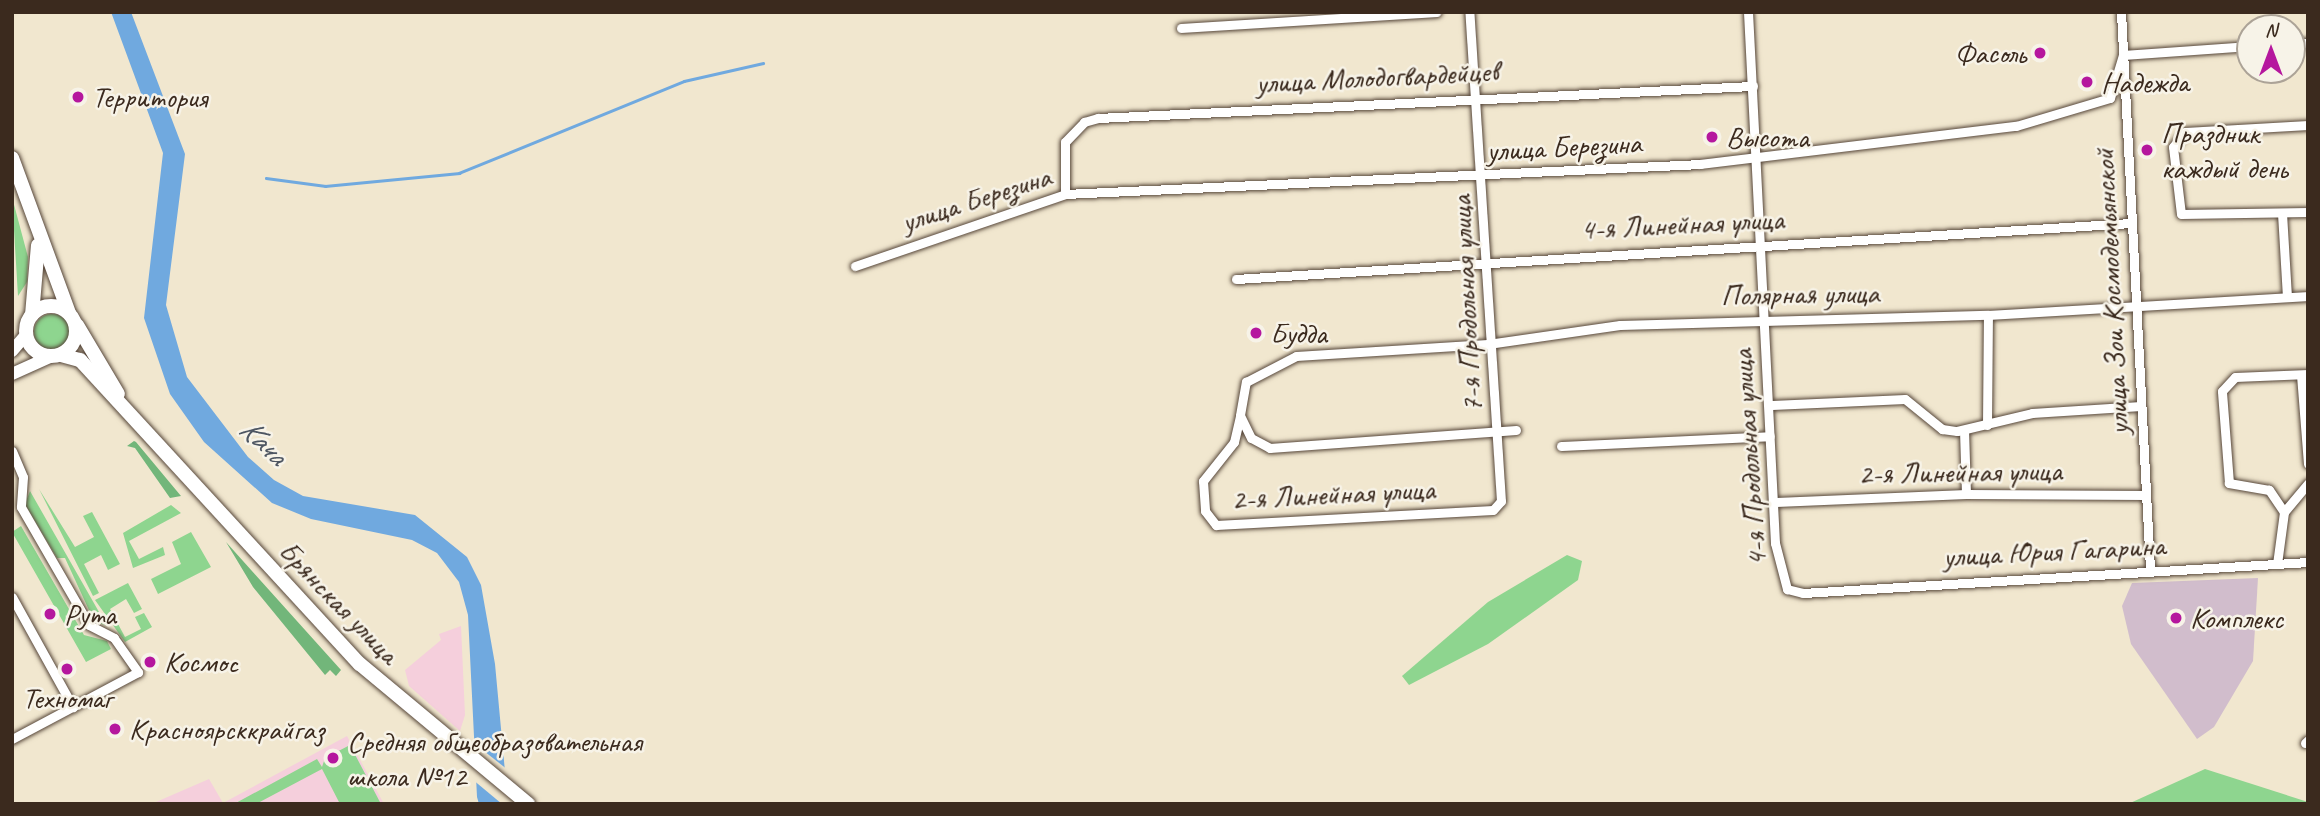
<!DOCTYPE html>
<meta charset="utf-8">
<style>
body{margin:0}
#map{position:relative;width:2320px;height:816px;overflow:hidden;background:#f1e7cf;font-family:Caveat,sans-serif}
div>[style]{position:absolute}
.built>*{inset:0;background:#f5cfdc}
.industrial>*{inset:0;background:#d1bdcc}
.green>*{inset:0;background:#8ed58f}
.round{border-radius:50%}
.forest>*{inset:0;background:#72b67a}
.water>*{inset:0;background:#70a9df}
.pier>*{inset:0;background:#f1e7cf}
.stream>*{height:2.5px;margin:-1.25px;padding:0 1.25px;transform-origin:1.25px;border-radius:1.25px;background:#70a9df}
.roads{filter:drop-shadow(0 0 2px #564639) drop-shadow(0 0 2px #564639)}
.minor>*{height:9px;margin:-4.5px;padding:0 4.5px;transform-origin:4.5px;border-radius:4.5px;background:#fff}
.secondary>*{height:12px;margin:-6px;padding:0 6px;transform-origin:6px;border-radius:6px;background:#fff}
.trunk>*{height:14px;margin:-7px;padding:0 7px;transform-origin:7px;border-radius:7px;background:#fff}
.trunk>.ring{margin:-7px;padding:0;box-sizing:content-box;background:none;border:14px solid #fff;border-radius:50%}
.dots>*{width:19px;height:19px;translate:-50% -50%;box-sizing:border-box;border:4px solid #f7f3e8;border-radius:50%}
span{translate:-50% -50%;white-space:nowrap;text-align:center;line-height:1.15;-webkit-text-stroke:5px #f7f3e8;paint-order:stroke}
.poi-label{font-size:30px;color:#3b2a1e}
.right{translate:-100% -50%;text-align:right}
.left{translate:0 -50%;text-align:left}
.street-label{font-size:30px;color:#3b2a1e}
.water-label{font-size:32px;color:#4e5662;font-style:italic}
.frame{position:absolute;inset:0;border:14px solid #3b2a1e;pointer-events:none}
.north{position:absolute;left:2236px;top:14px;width:70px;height:70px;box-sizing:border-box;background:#f7f3e8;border:2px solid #aca397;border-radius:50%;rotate:0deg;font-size:19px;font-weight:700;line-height:28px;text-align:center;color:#3b2a1e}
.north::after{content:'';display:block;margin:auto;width:24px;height:32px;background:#b5179e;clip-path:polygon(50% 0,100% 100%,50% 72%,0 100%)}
</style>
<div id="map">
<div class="built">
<div style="clip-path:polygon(461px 626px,465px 715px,460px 731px,409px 686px,405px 670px,441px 640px,439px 634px)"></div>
<div style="clip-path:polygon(347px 736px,384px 804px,158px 804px,156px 802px,209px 779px,223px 803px)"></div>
</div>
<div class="industrial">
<div style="clip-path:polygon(2258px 578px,2253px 661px,2214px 727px,2197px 739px,2131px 644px,2122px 606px,2132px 583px)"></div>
</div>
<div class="green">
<div style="clip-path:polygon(12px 197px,28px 257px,27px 282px,18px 296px)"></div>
<div class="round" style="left:34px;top:314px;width:36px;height:36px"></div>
<div style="clip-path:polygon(39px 489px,75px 547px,94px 537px,83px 516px,92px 512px,120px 564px,108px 570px,101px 555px,84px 564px,99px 593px,93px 596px)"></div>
<div style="clip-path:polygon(30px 491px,107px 626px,94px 621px,65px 558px,57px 558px,25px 504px)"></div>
<div style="clip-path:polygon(171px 505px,181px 513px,129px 541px,139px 559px,163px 547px,165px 555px,133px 568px,123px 533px)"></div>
<div style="clip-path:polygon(21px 526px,84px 635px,107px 641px,111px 649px,86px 662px,12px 532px)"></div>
<div style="clip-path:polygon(191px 532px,211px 567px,158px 594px,151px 579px,181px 564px,172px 542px)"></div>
<div style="clip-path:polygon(1567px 555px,1582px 561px,1578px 580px,1488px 644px,1409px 685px,1402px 676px,1488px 602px)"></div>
<div style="clip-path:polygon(128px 583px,142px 609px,134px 613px,126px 599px,110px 609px,125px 637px,141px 629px,135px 617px,144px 613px,152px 627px,125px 642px,95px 600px)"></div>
<div style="clip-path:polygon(350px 745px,381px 804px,340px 804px,322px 769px,256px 804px,234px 804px,317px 759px,322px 767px,325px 758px)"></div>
<div style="clip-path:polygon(2205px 769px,2308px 802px,2308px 804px,2128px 804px)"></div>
</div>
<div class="forest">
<div style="clip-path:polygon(134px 441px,136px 442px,181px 496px,170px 498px,135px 448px,127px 446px)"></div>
<div style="clip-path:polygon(226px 542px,341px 670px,336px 676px,330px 670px,325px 675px,253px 587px)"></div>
</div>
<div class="water">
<div style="clip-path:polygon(111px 12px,131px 12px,185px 154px,166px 305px,187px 377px,248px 457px,274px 480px,303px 496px,415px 515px,467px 557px,481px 585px,495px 664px,508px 804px,479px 804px,477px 797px,468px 615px,459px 582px,437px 553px,412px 540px,311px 519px,272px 503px,204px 442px,170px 394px,144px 318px,163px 153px)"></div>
</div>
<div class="pier">
<div style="clip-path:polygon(470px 740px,508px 770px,512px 804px,502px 804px,472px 779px)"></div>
</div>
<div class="stream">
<div style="left:266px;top:178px;width:60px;rotate:7.7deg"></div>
<div style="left:325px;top:186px;width:135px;rotate:-5.5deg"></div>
<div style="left:459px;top:173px;width:243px;rotate:-22.2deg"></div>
<div style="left:684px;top:81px;width:81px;rotate:-12.8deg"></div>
</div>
<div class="roads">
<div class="minor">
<div style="left:1748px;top:12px;width:532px;rotate:87.09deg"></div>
<div style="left:1775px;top:543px;width:48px;rotate:75.4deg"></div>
<div style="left:1787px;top:589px;width:16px;rotate:14deg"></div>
<div style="left:1803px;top:593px;width:506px;rotate:-3.51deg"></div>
<div style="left:2121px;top:12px;width:559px;rotate:87.02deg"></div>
<div style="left:1181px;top:28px;width:256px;rotate:-3.6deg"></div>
<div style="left:2292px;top:43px;width:16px"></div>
<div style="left:2308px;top:125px;width:123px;rotate:176.7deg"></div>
<div style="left:2185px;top:132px;width:19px;rotate:129deg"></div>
<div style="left:2173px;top:147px;width:67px;rotate:83.2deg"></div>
<div style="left:2181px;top:214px;width:127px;rotate:-0.9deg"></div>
<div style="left:1065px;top:194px;width:52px;rotate:-90deg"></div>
<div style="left:1065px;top:142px;width:28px;rotate:-46deg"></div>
<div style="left:1084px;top:122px;width:15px;rotate:-16deg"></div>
<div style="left:1098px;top:118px;width:656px;rotate:-2.8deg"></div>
<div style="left:2282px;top:213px;width:84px;rotate:86.6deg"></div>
<div style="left:855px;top:266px;width:222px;rotate:-18.9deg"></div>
<div style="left:1065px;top:194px;width:636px;rotate:-2.7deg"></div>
<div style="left:1700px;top:164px;width:318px;rotate:-6.9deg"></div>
<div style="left:2016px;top:126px;width:98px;rotate:-16.6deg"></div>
<div style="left:2110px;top:98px;width:45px;rotate:-73.2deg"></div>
<div style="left:2123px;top:55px;width:127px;rotate:-4.1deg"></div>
<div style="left:1236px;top:279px;width:898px;rotate:-3.58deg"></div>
<div style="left:2301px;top:375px;width:89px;rotate:85.5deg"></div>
<div style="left:1772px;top:405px;width:133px;rotate:-2.6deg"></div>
<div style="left:1905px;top:399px;width:48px;rotate:39deg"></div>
<div style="left:1942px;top:429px;width:15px;rotate:8deg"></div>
<div style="left:1957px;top:431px;width:77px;rotate:-13.5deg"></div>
<div style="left:2032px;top:413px;width:109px;rotate:-3.7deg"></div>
<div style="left:1240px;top:416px;width:27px;rotate:103deg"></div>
<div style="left:1234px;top:442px;width:50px;rotate:128.5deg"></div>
<div style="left:1203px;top:481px;width:30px;rotate:86deg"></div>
<div style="left:1205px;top:511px;width:18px;rotate:52deg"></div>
<div style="left:1216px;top:525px;width:277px;rotate:-3.1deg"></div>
<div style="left:1493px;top:510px;width:12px;rotate:-48deg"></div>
<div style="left:1501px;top:501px;width:490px;rotate:-93.7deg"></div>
<div style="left:1987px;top:425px;width:110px;rotate:-89.5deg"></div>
<div style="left:1516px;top:430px;width:247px;rotate:175.8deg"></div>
<div style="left:1270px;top:448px;width:21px;rotate:-152deg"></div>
<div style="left:1251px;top:438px;width:25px;rotate:-116deg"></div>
<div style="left:1240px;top:415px;width:34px;rotate:-80deg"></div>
<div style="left:1246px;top:382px;width:56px;rotate:-27.5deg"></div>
<div style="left:1296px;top:356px;width:192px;rotate:-3.6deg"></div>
<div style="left:1488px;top:344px;width:133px;rotate:-8.2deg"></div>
<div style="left:1620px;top:325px;width:368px;rotate:-1.6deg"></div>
<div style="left:1988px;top:315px;width:321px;rotate:-3.4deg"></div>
<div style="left:1964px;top:430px;width:64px;rotate:88.2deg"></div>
<div style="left:1561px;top:446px;width:209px;rotate:-2.7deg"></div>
<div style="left:12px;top:451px;width:28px;rotate:67deg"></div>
<div style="left:23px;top:477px;width:30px;rotate:94deg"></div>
<div style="left:21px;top:507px;width:136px;rotate:60deg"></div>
<div style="left:89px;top:625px;width:28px;rotate:27deg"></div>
<div style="left:114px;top:638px;width:42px;rotate:54.8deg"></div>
<div style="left:138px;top:672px;width:143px;rotate:152deg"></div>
<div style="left:1776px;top:502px;width:190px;rotate:-2.4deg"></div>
<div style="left:1966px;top:494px;width:180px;rotate:0.3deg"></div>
<div style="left:2284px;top:512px;width:38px;rotate:-50deg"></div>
<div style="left:2277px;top:564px;width:52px;rotate:-82.3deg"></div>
<div style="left:2284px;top:512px;width:27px;rotate:-124deg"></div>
<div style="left:2269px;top:490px;width:41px;rotate:-170.1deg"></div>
<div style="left:2229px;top:483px;width:92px;rotate:-94.4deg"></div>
<div style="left:2222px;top:391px;width:19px;rotate:-47deg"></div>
<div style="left:2235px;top:377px;width:73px;rotate:-2.4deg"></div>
<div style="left:12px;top:597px;width:126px;rotate:61deg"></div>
<div style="left:2305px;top:743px;width:4px;rotate:-45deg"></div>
</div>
<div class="secondary">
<div style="left:12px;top:351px;width:21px;rotate:-49deg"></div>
<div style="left:12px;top:374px;width:42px;rotate:-24.1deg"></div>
</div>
<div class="trunk">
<div style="left:12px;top:158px;width:165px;rotate:69.8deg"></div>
<div class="ring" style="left:26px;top:306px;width:36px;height:36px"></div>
<div style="left:32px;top:315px;width:70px;rotate:-85.1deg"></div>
<div style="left:77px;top:325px;width:80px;rotate:59.3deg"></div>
<div style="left:61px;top:355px;width:20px;rotate:15deg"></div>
<div style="left:80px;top:360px;width:413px;rotate:47.4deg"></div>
<div style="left:360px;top:664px;width:219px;rotate:39.8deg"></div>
</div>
</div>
<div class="dots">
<div style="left:2040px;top:53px;background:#b5179e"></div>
<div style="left:2087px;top:82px;background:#b5179e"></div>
<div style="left:78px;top:97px;background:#b5179e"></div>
<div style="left:1712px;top:137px;background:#b5179e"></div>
<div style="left:2147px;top:150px;background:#b5179e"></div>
<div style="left:1256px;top:333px;background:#b5179e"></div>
<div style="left:50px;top:614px;background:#b5179e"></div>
<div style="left:2176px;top:618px;background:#b5179e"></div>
<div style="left:150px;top:662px;background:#b5179e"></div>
<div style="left:67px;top:669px;background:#b5179e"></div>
<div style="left:115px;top:729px;background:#b5179e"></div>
<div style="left:333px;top:758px;background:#b5179e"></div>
</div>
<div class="poi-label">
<span class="right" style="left:2026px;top:53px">Фасоль</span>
<span class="left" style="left:2101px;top:82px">Надежда</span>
<span class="left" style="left:92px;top:97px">Территория</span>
<span class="left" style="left:2161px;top:150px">Праздник<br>каждый день</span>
<span class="left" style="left:1726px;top:137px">Высота</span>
<span class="left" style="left:1270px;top:333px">Будда</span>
<span class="left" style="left:64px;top:614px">Рута</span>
<span class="left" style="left:2190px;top:618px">Комплекс</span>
<span class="left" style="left:164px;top:662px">Космос</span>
<span style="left:67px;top:698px">Техномаг</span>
<span class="left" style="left:129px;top:729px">Красноярсккрайгаз</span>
<span class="left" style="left:347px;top:758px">Средняя общеобразовательная<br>школа №12</span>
</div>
<div class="street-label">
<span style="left:1377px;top:77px;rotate:-3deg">улица Молодогвардейцев</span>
<span style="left:1564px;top:147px;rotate:-3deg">улица Березина</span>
<span style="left:976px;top:199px;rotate:-18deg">улица Березина</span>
<span style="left:1682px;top:224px;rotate:-3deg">4-я Линейная улица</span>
<span style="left:2111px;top:292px;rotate:-93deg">улица Зои Космодемьянской</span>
<span style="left:1800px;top:294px;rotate:-1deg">Полярная улица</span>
<span style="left:1466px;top:304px;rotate:-93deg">7-я Продольная улица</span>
<span style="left:1749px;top:458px;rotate:-94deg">4-я Продольная улица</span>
<span style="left:1960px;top:472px;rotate:-1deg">2-я Линейная улица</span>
<span style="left:1333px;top:494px;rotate:-3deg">2-я Линейная улица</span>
<span style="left:2054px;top:551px;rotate:-3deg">улица Юрия Гагарина</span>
<span style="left:339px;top:602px;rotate:46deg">Брянская улица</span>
</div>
<div class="water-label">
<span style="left:263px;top:442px;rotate:44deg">Кача</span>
</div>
<div class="frame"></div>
<div class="north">N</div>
</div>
